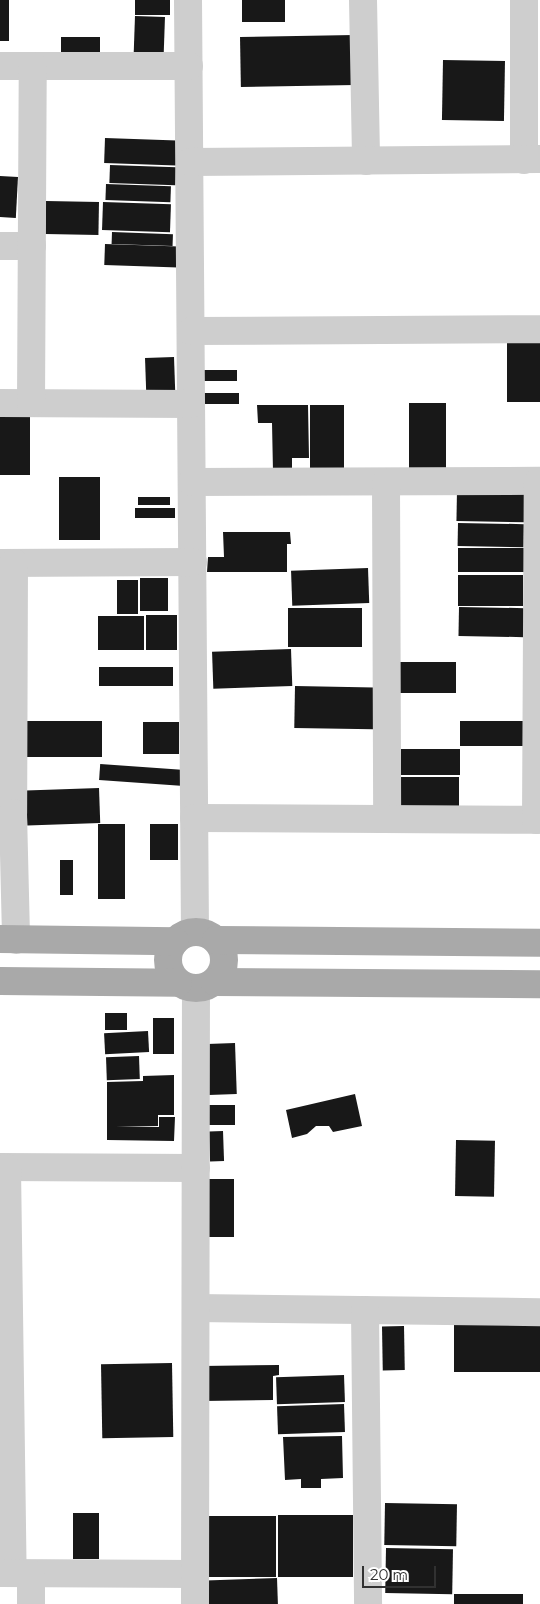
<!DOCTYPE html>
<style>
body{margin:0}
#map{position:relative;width:540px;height:1604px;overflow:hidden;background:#fff;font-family:Montserrat,sans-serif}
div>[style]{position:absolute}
.building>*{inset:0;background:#181818;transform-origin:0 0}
.minor>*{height:28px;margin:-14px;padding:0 14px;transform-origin:14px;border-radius:14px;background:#cecece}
.major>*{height:28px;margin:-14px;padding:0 14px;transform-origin:14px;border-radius:14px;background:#a9a9a9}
.major>.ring{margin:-14px;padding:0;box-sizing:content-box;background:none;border:28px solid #a9a9a9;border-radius:50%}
span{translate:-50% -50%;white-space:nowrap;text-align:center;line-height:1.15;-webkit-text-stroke:5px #fff;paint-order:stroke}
.scale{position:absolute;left:362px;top:1566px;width:74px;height:22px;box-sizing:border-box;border:2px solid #313131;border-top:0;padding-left:6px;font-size:15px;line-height:18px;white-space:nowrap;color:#313131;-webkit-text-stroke:4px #fff;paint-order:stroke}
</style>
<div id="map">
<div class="building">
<div style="left:0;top:0;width:9px;height:41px"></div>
<div style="left:135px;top:0;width:35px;height:15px"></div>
<div style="left:242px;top:0;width:43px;height:22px"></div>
<div style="left:135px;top:16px;width:30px;height:38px;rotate:2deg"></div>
<div style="left:354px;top:35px;width:50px;height:114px;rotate:89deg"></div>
<div style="left:61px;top:37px;width:39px;height:19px"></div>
<div style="left:443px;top:60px;width:62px;height:60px;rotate:1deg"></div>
<div style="left:105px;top:138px;width:72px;height:25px;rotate:2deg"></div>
<div style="left:110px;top:165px;width:66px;height:18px;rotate:2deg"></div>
<div style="left:0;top:176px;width:18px;height:41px;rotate:3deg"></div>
<div style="left:106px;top:184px;width:65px;height:16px;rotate:2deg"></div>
<div style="left:46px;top:201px;width:53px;height:33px;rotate:1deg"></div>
<div style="left:103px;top:202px;width:68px;height:28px;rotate:2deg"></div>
<div style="left:112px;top:232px;width:61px;height:12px;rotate:2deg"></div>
<div style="left:105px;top:244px;width:74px;height:21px;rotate:2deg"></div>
<div style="left:507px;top:338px;width:33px;height:64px"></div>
<div style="left:174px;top:357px;width:36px;height:29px;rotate:88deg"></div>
<div style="left:237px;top:370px;width:11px;height:34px;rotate:90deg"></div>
<div style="left:239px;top:393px;width:11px;height:36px;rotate:90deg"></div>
<div style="left:409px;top:403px;width:37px;height:66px"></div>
<div style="clip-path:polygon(257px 405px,308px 405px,309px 458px,292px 458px,292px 471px,273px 472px,272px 423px,258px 423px)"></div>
<div style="left:310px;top:405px;width:34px;height:64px"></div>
<div style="left:0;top:409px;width:30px;height:66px"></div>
<div style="left:59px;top:477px;width:41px;height:63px"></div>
<div style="left:457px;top:490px;width:68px;height:31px;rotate:1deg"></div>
<div style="left:170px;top:497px;width:8px;height:32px;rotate:90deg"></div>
<div style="left:175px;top:508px;width:10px;height:40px;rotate:90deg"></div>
<div style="left:458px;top:523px;width:66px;height:23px;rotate:1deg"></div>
<div style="clip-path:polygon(223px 532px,290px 532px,291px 544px,287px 544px,287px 572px,207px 572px,208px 557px,224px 557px)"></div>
<div style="left:458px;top:548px;width:66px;height:24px"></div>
<div style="left:368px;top:568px;width:35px;height:77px;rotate:88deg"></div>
<div style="left:458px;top:575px;width:65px;height:31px"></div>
<div style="left:140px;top:578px;width:28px;height:33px"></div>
<div style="left:138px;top:580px;width:34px;height:21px;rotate:90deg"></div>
<div style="left:459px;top:607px;width:66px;height:29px;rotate:1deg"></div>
<div style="left:288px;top:608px;width:74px;height:39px"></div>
<div style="left:146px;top:615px;width:31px;height:35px"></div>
<div style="left:98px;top:616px;width:46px;height:34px"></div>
<div style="left:291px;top:649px;width:37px;height:79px;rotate:88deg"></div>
<div style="left:393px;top:662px;width:63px;height:31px"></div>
<div style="left:99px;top:667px;width:74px;height:19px"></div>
<div style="left:295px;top:686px;width:79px;height:42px;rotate:1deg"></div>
<div style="left:25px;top:721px;width:77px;height:36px"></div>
<div style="left:528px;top:721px;width:25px;height:68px;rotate:90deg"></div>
<div style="left:179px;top:722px;width:32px;height:36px;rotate:90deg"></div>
<div style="left:401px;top:749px;width:59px;height:26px"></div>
<div style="left:185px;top:770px;width:16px;height:85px;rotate:94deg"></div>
<div style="left:390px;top:777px;width:69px;height:35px"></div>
<div style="left:99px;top:788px;width:35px;height:73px;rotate:88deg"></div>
<div style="left:98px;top:824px;width:27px;height:75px"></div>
<div style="left:150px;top:824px;width:28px;height:36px"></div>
<div style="left:60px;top:860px;width:13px;height:35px"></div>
<div style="left:127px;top:1013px;width:17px;height:22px;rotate:90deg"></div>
<div style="left:153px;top:1018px;width:21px;height:36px"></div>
<div style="left:148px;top:1031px;width:21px;height:44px;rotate:87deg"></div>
<div style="left:235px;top:1043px;width:51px;height:35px;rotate:88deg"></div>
<div style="left:139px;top:1056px;width:23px;height:33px;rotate:88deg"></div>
<div style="clip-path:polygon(174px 1075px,174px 1115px,158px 1115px,158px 1126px,116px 1127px,159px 1127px,159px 1117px,175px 1117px,174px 1141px,107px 1140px,107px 1082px,143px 1081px,143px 1076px)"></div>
<div style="clip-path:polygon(355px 1094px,362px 1126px,333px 1132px,329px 1126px,316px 1126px,307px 1134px,292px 1138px,286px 1110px)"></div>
<div style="left:235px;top:1105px;width:20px;height:26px;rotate:90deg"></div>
<div style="left:223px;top:1131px;width:30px;height:14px;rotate:88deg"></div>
<div style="left:456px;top:1140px;width:39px;height:56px;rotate:1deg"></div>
<div style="left:234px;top:1179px;width:58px;height:25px;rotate:90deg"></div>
<div style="left:454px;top:1324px;width:86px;height:48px"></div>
<div style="left:404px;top:1326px;width:44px;height:22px;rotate:89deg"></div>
<div style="left:172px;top:1363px;width:74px;height:71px;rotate:89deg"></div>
<div style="clip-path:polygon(279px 1365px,279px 1375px,273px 1376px,273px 1400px,202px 1401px,202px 1366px)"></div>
<div style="left:344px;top:1375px;width:27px;height:68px;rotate:88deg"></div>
<div style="left:344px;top:1404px;width:28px;height:67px;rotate:88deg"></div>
<div style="clip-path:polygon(342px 1436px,343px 1478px,321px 1479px,321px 1488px,301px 1488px,301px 1479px,285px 1480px,283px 1437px)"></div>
<div style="left:385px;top:1503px;width:72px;height:42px;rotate:1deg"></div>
<div style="left:73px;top:1513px;width:26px;height:46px"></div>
<div style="left:278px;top:1515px;width:75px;height:62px"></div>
<div style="left:208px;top:1516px;width:68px;height:61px"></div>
<div style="left:386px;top:1548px;width:67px;height:45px;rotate:1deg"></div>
<div style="left:277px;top:1578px;width:26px;height:71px;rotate:88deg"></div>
<div style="left:523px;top:1594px;width:10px;height:69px;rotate:90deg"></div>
</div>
<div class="minor">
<div style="left:188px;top:0;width:932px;rotate:89.57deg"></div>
<div style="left:363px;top:0;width:161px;rotate:88.9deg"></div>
<div style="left:0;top:66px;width:189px"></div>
<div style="left:524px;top:160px;width:160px;rotate:-90deg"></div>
<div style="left:190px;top:162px;width:350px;rotate:-0.5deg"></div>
<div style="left:0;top:246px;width:32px"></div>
<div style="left:191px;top:331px;width:349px;rotate:-0.3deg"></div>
<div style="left:0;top:403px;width:191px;rotate:0.3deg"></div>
<div style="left:31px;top:403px;width:337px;rotate:-89.7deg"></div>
<div style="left:192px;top:482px;width:348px;rotate:-0.2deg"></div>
<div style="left:386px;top:482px;width:337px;rotate:89.8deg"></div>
<div style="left:0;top:563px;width:193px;rotate:-0.3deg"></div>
<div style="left:14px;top:563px;width:250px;rotate:90.2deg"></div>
<div style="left:13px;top:813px;width:127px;rotate:88.6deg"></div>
<div style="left:194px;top:818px;width:346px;rotate:0.3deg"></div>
<div style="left:536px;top:820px;width:338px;rotate:-89.7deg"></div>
<div style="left:0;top:1167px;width:196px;rotate:0.3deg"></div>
<div style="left:7px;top:1168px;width:405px;rotate:89.2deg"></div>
<div style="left:196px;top:1308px;width:344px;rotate:0.7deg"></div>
<div style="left:365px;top:1310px;width:294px;rotate:89.4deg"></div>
<div style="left:0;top:1573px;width:195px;rotate:0.3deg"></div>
<div style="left:31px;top:1574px;width:30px;rotate:90deg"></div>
<div style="left:195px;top:1604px;width:615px;rotate:-89.91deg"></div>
</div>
<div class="major">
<div class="ring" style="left:168px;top:932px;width:28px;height:28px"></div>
<div style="left:0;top:939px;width:175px;rotate:0.7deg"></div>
<div style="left:216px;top:940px;width:324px;rotate:0.5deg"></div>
<div style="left:0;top:981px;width:178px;rotate:0.6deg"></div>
<div style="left:215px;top:982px;width:325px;rotate:0.4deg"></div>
</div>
<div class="scale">20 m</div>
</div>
